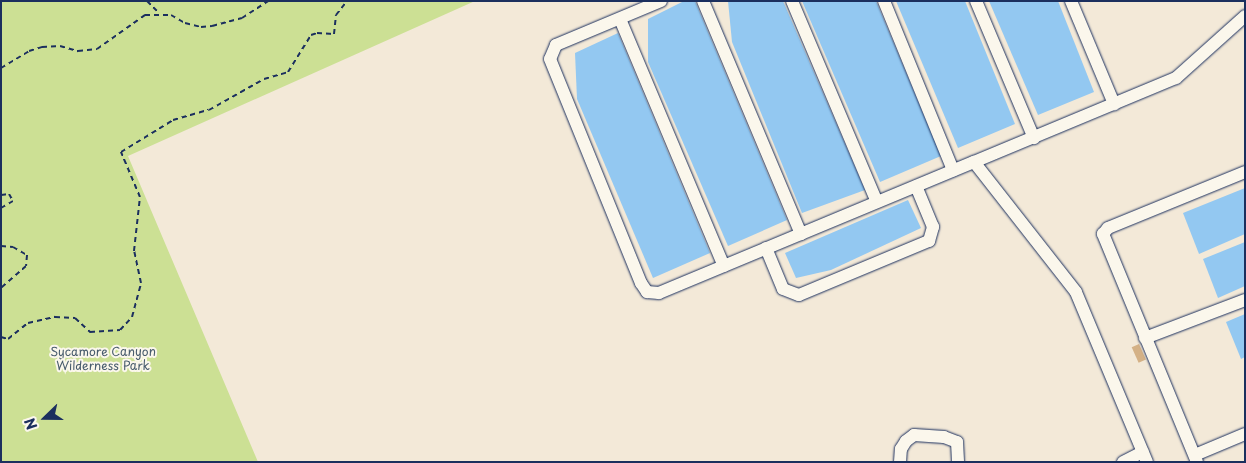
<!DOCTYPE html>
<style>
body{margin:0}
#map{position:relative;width:1246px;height:463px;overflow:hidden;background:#f3e9d8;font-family:"Playpen Sans",sans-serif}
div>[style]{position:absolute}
.green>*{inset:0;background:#cce094}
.water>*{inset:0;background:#93c8f1}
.building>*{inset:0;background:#d4b186;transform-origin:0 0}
.path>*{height:2px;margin-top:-1px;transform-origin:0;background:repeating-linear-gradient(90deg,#1b2f5e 0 5px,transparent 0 9px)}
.roads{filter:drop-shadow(0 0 1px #1b2f5e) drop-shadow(0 0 1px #1b2f5e)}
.minor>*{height:12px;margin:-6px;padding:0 6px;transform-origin:6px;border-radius:6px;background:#fbf7ec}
span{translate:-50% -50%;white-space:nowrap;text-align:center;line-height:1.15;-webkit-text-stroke:4px #fbf7ec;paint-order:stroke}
.park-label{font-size:12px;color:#475b6c}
.frame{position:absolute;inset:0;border:2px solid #1b2f5e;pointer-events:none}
.north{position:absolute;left:20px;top:393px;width:50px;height:50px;-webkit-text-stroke:4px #fbf7ec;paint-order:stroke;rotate:248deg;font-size:14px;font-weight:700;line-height:20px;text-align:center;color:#1b2f5e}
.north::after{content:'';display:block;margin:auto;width:18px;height:22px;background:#1b2f5e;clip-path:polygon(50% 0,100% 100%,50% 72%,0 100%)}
</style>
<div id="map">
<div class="green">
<div style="clip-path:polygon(1px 1px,475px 1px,128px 156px,258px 462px,1px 462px)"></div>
</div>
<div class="water">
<div style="clip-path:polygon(684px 1px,695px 1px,787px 220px,728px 246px,648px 62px,648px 19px)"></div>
<div style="clip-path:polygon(728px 1px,783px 1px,865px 190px,802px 213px,732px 42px)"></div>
<div style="clip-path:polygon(802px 1px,876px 1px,941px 156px,880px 182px)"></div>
<div style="clip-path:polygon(896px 1px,965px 1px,1015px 124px,958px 148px)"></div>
<div style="clip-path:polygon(989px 1px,1058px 1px,1094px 92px,1038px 115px)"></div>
<div style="clip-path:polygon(618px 33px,710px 253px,653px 278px,577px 99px,575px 53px)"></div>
<div style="clip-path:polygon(1245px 188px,1245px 234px,1199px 254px,1183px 213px)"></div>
<div style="clip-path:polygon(908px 200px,921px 228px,831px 270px,796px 278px,785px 253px)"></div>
<div style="clip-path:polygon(1245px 242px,1245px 286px,1218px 298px,1203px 259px)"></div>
<div style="clip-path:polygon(1245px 314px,1245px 357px,1241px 359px,1226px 322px)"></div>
</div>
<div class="building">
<div style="left:1139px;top:344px;width:17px;height:8px;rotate:66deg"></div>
</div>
<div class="path">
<div style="left:147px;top:1px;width:17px;rotate:45deg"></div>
<div style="left:1px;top:68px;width:33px;rotate:-31deg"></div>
<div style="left:29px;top:51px;width:14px;rotate:-17deg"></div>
<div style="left:42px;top:47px;width:18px;rotate:-3deg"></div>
<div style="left:60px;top:46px;width:19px;rotate:16deg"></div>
<div style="left:78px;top:51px;width:19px;rotate:-6deg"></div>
<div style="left:97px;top:49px;width:59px;rotate:-35.3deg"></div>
<div style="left:145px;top:15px;width:26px"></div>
<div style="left:171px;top:15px;width:16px;rotate:30deg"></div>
<div style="left:185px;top:23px;width:16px;rotate:14deg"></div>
<div style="left:201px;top:27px;width:11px;rotate:-5deg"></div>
<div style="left:212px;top:26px;width:31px;rotate:-15deg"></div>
<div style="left:242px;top:18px;width:31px;rotate:-33deg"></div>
<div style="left:1px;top:195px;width:8px;rotate:-7deg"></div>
<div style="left:9px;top:194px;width:8px;rotate:60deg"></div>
<div style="left:13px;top:201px;width:14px;rotate:150deg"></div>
<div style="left:1px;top:246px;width:12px;rotate:5deg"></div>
<div style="left:13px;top:247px;width:16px;rotate:30deg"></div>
<div style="left:27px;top:255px;width:11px;rotate:95deg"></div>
<div style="left:26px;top:266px;width:33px;rotate:139deg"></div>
<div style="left:1px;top:337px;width:7px;rotate:16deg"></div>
<div style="left:8px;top:339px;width:26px;rotate:-39deg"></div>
<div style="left:28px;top:323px;width:28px;rotate:-13deg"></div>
<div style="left:55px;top:317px;width:20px;rotate:3deg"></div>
<div style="left:75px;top:318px;width:21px;rotate:43deg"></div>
<div style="left:90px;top:332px;width:30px;rotate:-4deg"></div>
<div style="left:120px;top:330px;width:18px;rotate:-47deg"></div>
<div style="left:132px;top:317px;width:35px;rotate:-75deg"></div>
<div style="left:141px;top:283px;width:33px;rotate:-102deg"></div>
<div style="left:134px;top:251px;width:54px;rotate:-83.7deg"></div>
<div style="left:140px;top:197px;width:49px;rotate:-112.9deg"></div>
<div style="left:121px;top:152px;width:61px;rotate:-31.6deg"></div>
<div style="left:173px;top:120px;width:37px;rotate:-16deg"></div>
<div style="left:209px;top:110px;width:63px;rotate:-29.4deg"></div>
<div style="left:264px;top:79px;width:25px;rotate:-16deg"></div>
<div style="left:288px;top:72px;width:44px;rotate:-58.1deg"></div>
<div style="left:311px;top:35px;width:6px;rotate:-18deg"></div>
<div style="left:317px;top:33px;width:17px;rotate:3deg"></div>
<div style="left:334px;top:34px;width:19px;rotate:-84deg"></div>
<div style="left:336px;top:15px;width:18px;rotate:-52deg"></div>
</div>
<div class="roads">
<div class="minor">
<div style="left:661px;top:1px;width:114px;rotate:157.3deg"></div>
<div style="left:556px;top:45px;width:15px;rotate:113deg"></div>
<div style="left:550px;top:59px;width:242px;rotate:67.9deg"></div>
<div style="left:641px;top:283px;width:11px;rotate:56deg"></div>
<div style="left:647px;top:292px;width:12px;rotate:5deg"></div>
<div style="left:659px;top:293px;width:341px;rotate:-22.6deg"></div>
<div style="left:703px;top:1px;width:253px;rotate:67.2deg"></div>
<div style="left:792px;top:1px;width:218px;rotate:67.1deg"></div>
<div style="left:884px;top:1px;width:183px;rotate:67.8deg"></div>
<div style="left:976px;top:1px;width:149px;rotate:67.1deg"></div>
<div style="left:1071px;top:1px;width:112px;rotate:67.3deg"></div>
<div style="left:620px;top:19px;width:268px;rotate:67.2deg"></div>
<div style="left:766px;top:248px;width:44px;rotate:67.5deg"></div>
<div style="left:783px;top:289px;width:17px;rotate:21deg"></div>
<div style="left:799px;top:295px;width:141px;rotate:-22.6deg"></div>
<div style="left:929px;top:241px;width:15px;rotate:-74deg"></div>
<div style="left:933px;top:227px;width:44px;rotate:-112.5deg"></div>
<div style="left:1145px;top:338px;width:107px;rotate:-20.8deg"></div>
<div style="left:1195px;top:455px;width:54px;rotate:-22.8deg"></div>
<div style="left:900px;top:462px;width:13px;rotate:-86deg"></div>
<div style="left:901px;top:449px;width:9px;rotate:-58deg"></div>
<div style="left:906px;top:441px;width:10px;rotate:-37deg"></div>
<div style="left:914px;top:435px;width:30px;rotate:4deg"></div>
<div style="left:944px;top:437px;width:14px;rotate:21deg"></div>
<div style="left:957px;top:442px;width:20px;rotate:87deg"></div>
<div style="left:1123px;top:462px;width:22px;rotate:-27deg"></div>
<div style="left:1147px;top:462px;width:184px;rotate:-112.7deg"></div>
<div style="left:1076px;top:292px;width:165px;rotate:-128.1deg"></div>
<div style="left:974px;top:162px;width:219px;rotate:-22.6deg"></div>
<div style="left:1176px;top:78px;width:93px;rotate:-41.9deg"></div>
<div style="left:1197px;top:462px;width:247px;rotate:-112.4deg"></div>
<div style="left:1103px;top:234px;width:8px;rotate:-50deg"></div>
<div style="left:1108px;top:228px;width:148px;rotate:-22.2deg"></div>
</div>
</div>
<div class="park-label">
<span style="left:103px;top:359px">Sycamore Canyon<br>Wilderness Park</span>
</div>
<div class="frame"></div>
<div class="north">N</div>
</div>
